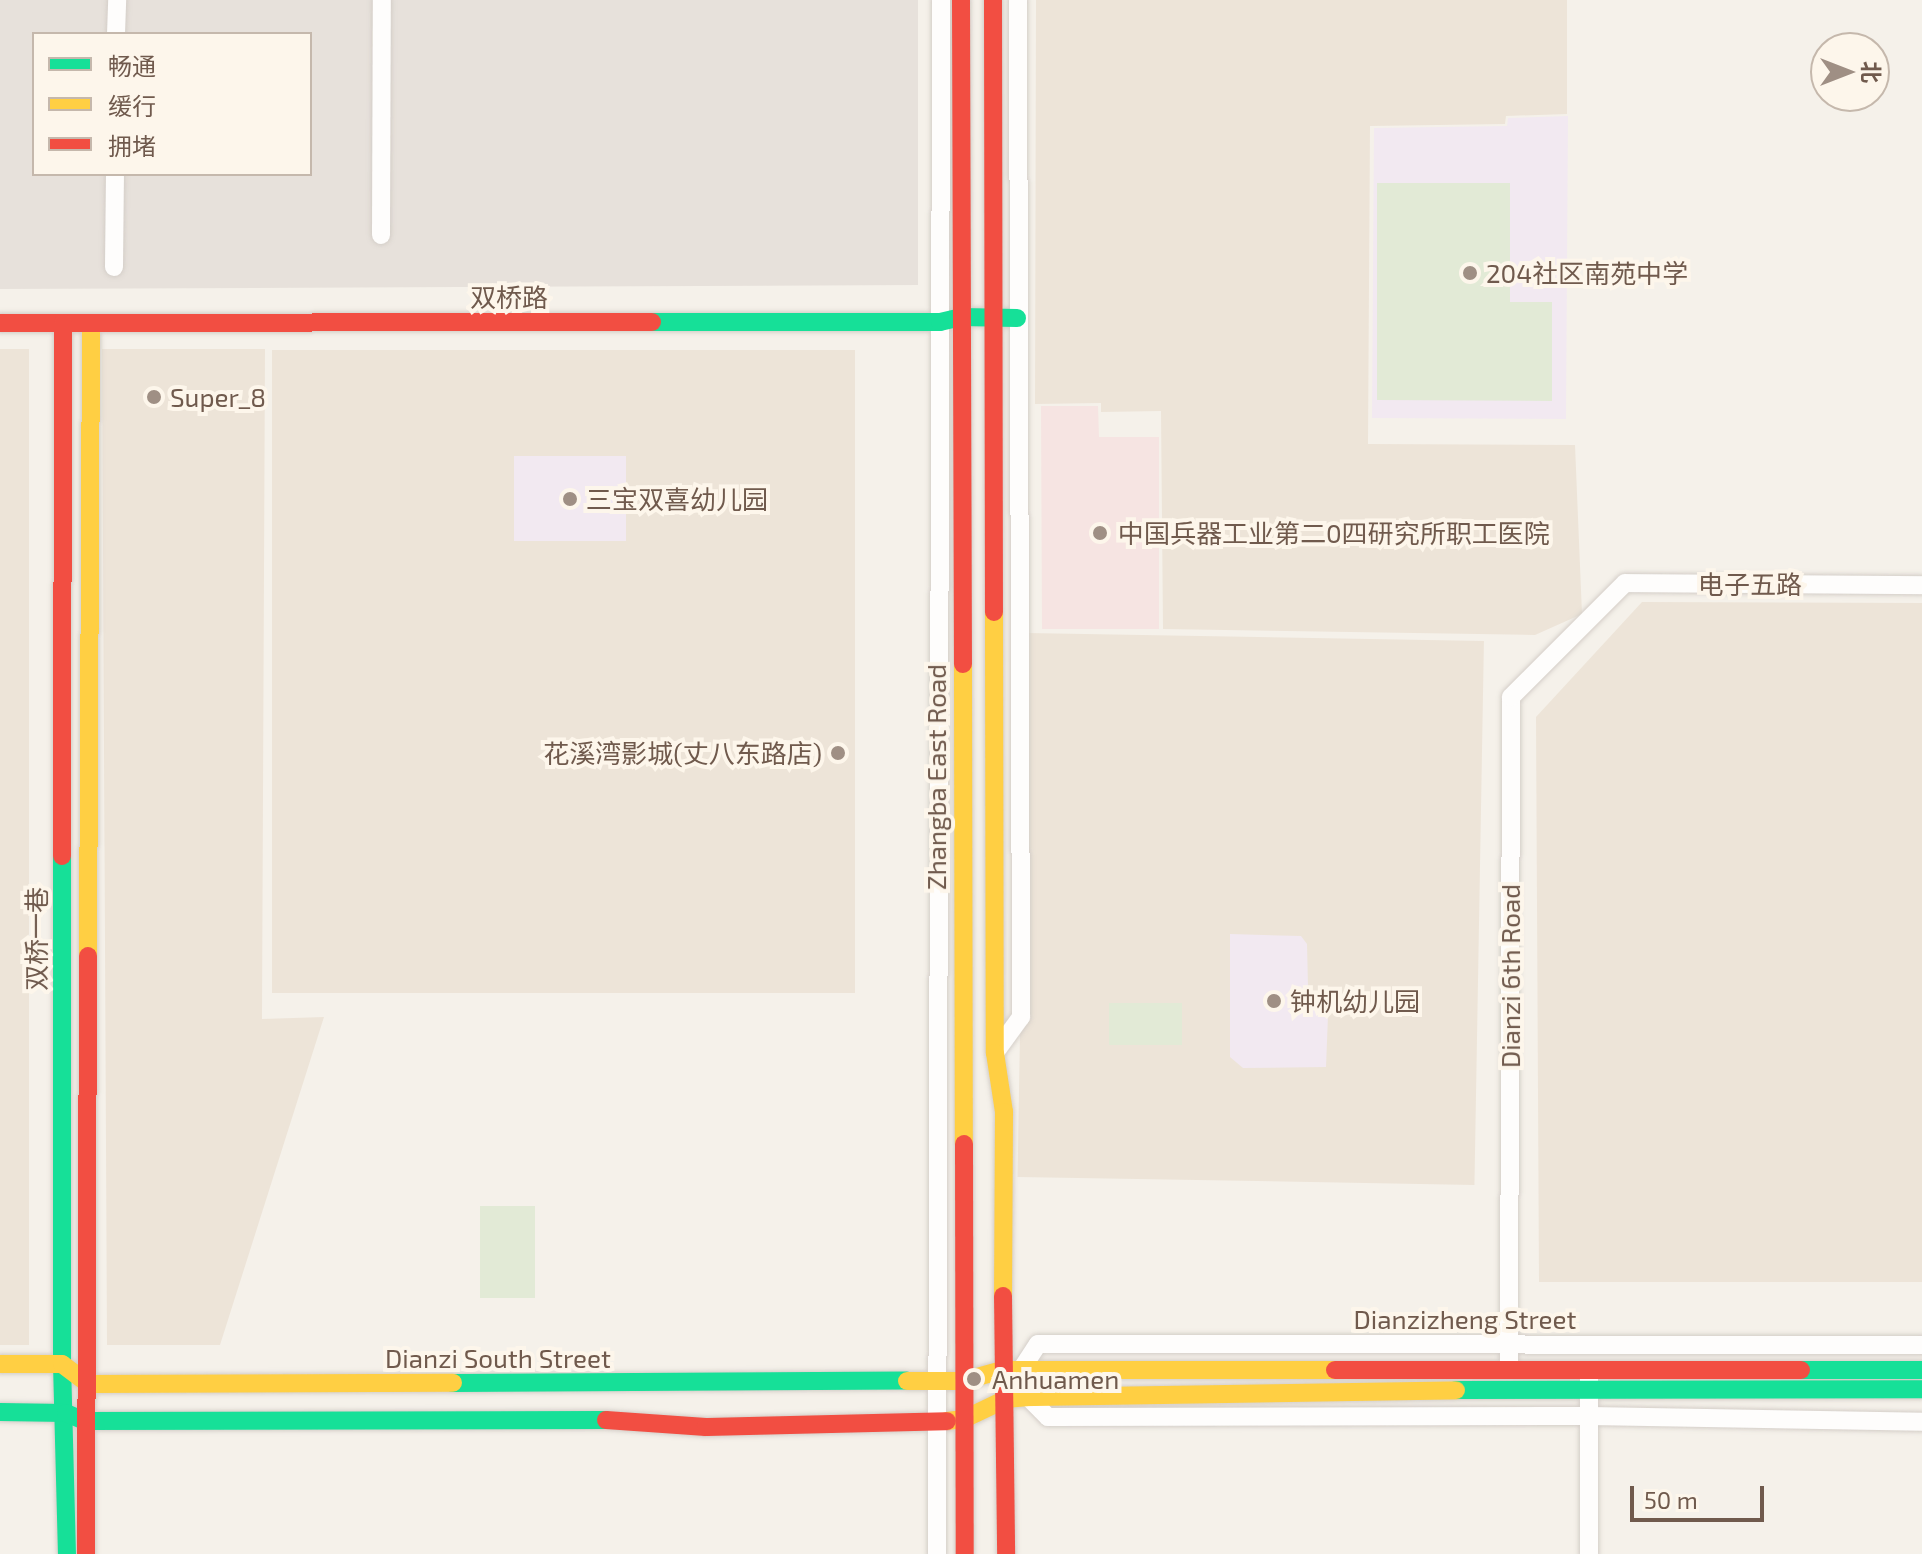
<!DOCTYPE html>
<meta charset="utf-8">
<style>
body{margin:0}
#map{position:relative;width:1922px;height:1554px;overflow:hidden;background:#f5f1ea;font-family:"Exo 2","Noto Sans SC",sans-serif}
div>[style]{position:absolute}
.residential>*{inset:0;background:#ede4d8;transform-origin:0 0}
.industrial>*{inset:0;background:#e7e1db}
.education>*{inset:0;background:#f2e9f1;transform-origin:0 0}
.medical>*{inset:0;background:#f6e4e2}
.green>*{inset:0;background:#e2ead6;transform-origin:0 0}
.roads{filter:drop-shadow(0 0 2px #d4cec8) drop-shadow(0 0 2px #d4cec8)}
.street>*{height:18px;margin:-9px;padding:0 9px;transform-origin:9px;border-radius:9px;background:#fefdfc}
.fast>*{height:18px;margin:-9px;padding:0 9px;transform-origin:9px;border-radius:9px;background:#16e098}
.slow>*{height:18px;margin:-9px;padding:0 9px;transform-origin:9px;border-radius:9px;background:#ffcf43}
.jam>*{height:18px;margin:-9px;padding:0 9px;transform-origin:9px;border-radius:9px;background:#f24e42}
.dots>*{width:22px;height:22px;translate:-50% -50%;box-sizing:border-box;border:4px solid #fdf6eb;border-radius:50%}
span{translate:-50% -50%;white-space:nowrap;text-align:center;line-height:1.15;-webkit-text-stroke:8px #fdf6eb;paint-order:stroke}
.poi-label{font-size:26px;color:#705a4d}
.left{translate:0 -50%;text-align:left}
.right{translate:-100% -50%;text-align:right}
.street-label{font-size:26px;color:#705a4d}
.legend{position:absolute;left:32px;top:32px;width:280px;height:144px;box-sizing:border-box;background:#fdf6eb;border:2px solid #c5b8ac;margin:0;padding:10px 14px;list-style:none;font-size:24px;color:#705a4d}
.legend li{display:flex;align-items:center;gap:16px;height:40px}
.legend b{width:40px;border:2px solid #c5b8ac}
.north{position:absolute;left:1810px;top:32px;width:80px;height:80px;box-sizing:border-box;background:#fdf6eb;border:2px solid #c5b8ac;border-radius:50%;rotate:90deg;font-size:22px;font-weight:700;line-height:32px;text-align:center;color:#705a4d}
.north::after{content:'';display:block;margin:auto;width:28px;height:36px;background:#9f8f84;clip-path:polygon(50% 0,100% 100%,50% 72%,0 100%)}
.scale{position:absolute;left:1630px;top:1486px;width:134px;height:36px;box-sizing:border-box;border:4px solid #705a4d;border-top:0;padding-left:10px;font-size:24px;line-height:28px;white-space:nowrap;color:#705a4d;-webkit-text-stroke:6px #fdf6eb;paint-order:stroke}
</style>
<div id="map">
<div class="residential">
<div style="clip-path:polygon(1036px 0,1567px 0,1567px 114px,1506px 116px,1505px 124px,1370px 126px,1368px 444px,1575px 445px,1582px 614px,1535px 635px,1163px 629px,1161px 411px,1101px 412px,1101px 403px,1035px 404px)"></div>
<div style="left:0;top:349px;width:29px;height:996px"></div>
<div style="clip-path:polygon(102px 349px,265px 349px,262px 1019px,324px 1017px,220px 1345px,107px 1345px)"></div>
<div style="left:272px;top:350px;width:583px;height:643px"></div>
<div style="clip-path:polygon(1642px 602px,1922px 603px,1922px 1282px,1539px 1282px,1536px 717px)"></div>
<div style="left:1027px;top:633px;width:457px;height:544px;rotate:1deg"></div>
</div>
<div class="industrial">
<div style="clip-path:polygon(evenodd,0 0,918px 0,918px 285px,0 289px,0 0,34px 34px,310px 34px,310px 174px,34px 174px,34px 34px)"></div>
</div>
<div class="education">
<div style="clip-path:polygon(1568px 116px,1566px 419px,1372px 418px,1374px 128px,1507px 126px,1508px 118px)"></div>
<div style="left:514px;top:456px;width:112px;height:85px"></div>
<div style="clip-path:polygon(1230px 934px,1301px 936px,1307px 944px,1308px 986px,1328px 1016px,1326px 1067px,1243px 1068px,1230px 1057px)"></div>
</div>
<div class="medical">
<div style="clip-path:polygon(1041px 406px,1098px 406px,1099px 437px,1159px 437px,1159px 629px,1042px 629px)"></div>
</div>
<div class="green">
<div style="clip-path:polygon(1377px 183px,1510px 183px,1510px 302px,1552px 302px,1552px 401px,1377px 400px)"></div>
<div style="left:1109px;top:1003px;width:73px;height:42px"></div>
<div style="left:480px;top:1206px;width:55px;height:92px"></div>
</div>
<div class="roads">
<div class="street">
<div style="left:116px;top:34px;width:34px;rotate:-88deg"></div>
<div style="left:381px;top:235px;width:235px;rotate:-89.8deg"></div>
<div style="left:114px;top:267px;width:93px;rotate:-89.4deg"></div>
<div style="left:997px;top:1050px;width:41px;rotate:-54deg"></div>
<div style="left:1021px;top:1017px;width:1017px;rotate:-90.17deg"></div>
<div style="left:1509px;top:1369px;width:672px;rotate:-89.83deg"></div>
<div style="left:1511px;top:697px;width:161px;rotate:-45deg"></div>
<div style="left:1625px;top:583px;width:297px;rotate:0.4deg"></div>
<div style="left:1021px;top:1370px;width:31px;rotate:-57deg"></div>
<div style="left:1038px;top:1344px;width:884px;rotate:0.06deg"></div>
<div style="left:1589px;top:1377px;width:177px;rotate:90deg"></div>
<div style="left:1028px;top:1397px;width:28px;rotate:45deg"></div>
<div style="left:1048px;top:1417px;width:542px;rotate:-0.11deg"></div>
<div style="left:1590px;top:1416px;width:332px;rotate:1deg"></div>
<div style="left:937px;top:1554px;width:1554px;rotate:-89.85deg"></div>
</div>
<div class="fast">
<div style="left:652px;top:322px;width:288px"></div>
<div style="left:940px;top:322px;width:22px;rotate:-13deg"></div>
<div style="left:961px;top:317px;width:56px;rotate:1deg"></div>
<div style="left:62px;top:856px;width:508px;rotate:90deg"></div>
<div style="left:62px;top:1364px;width:190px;rotate:88.5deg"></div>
<div style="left:1801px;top:1370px;width:121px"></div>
<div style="left:453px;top:1383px;width:454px;rotate:-0.3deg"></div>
<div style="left:1456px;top:1390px;width:466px;rotate:-0.1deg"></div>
<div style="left:0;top:1412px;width:66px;rotate:0.9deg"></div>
<div style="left:66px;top:1413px;width:21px;rotate:23deg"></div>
<div style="left:85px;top:1421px;width:521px;rotate:-0.11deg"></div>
</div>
<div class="slow">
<div style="left:994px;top:612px;width:441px;rotate:89.9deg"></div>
<div style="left:995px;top:1053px;width:60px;rotate:81.3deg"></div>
<div style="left:1004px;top:1112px;width:184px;rotate:90.3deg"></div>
<div style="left:963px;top:664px;width:480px;rotate:89.9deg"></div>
<div style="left:88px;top:956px;width:632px;rotate:-89.73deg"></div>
<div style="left:0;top:1364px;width:62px"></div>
<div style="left:62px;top:1364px;width:34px;rotate:37deg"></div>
<div style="left:89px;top:1384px;width:364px;rotate:-0.2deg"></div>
<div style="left:907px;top:1381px;width:56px"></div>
<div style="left:963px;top:1381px;width:41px;rotate:-15.8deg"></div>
<div style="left:1002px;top:1370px;width:333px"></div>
<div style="left:947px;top:1421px;width:17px;rotate:-7deg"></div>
<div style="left:964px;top:1419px;width:47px;rotate:-25.5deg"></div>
<div style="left:1006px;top:1399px;width:22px;rotate:-5deg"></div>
<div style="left:1028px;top:1397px;width:428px;rotate:-0.9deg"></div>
</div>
<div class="jam">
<div style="left:961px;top:0;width:664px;rotate:89.83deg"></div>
<div style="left:993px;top:0;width:612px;rotate:89.91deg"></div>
<div style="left:0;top:323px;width:652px;rotate:-0.09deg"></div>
<div style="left:62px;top:856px;width:533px;rotate:-89.89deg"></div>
<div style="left:964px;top:1144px;width:410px;rotate:89.9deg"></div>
<div style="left:1003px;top:1296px;width:258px;rotate:89.3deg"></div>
<div style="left:1335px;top:1370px;width:466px"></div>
<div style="left:606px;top:1420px;width:100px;rotate:4deg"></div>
<div style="left:706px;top:1427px;width:241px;rotate:-1.4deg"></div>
<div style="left:86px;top:1554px;width:598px;rotate:-89.81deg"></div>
</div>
</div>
<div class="dots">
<div style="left:1470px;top:273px;background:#9f8f84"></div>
<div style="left:154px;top:397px;background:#9f8f84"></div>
<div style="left:570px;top:499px;background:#9f8f84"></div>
<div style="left:1100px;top:533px;background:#9f8f84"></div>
<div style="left:838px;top:753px;background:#9f8f84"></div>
<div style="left:1274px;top:1001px;background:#9f8f84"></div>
<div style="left:974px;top:1379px;background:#9f8f84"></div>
</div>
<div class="poi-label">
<span class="left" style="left:1486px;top:273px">204社区南苑中学</span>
<span class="left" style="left:170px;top:397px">Super_8</span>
<span class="left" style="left:586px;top:499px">三宝双喜幼儿园</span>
<span class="left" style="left:1118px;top:533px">中国兵器工业第二0四研究所职工医院</span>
<span class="right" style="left:822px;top:753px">花溪湾影城(丈八东路店)</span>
<span class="left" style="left:1290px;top:1001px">钟机幼儿园</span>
<span class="left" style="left:992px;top:1379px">Anhuamen</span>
</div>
<div class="street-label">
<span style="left:509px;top:297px">双桥路</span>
<span style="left:1750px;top:584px">电子五路</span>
<span style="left:936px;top:777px;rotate:-90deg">Zhangba East Road</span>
<span style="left:36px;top:939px;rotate:-90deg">双桥一巷</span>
<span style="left:1510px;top:976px;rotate:-90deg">Dianzi 6th Road</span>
<span style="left:1465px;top:1319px">Dianzizheng Street</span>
<span style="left:498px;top:1358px">Dianzi South Street</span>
</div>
<ul class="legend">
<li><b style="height:10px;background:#16e098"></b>畅通</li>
<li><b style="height:10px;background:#ffcf43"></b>缓行</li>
<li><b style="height:10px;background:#f24e42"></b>拥堵</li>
</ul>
<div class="north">北</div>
<div class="scale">50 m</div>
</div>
